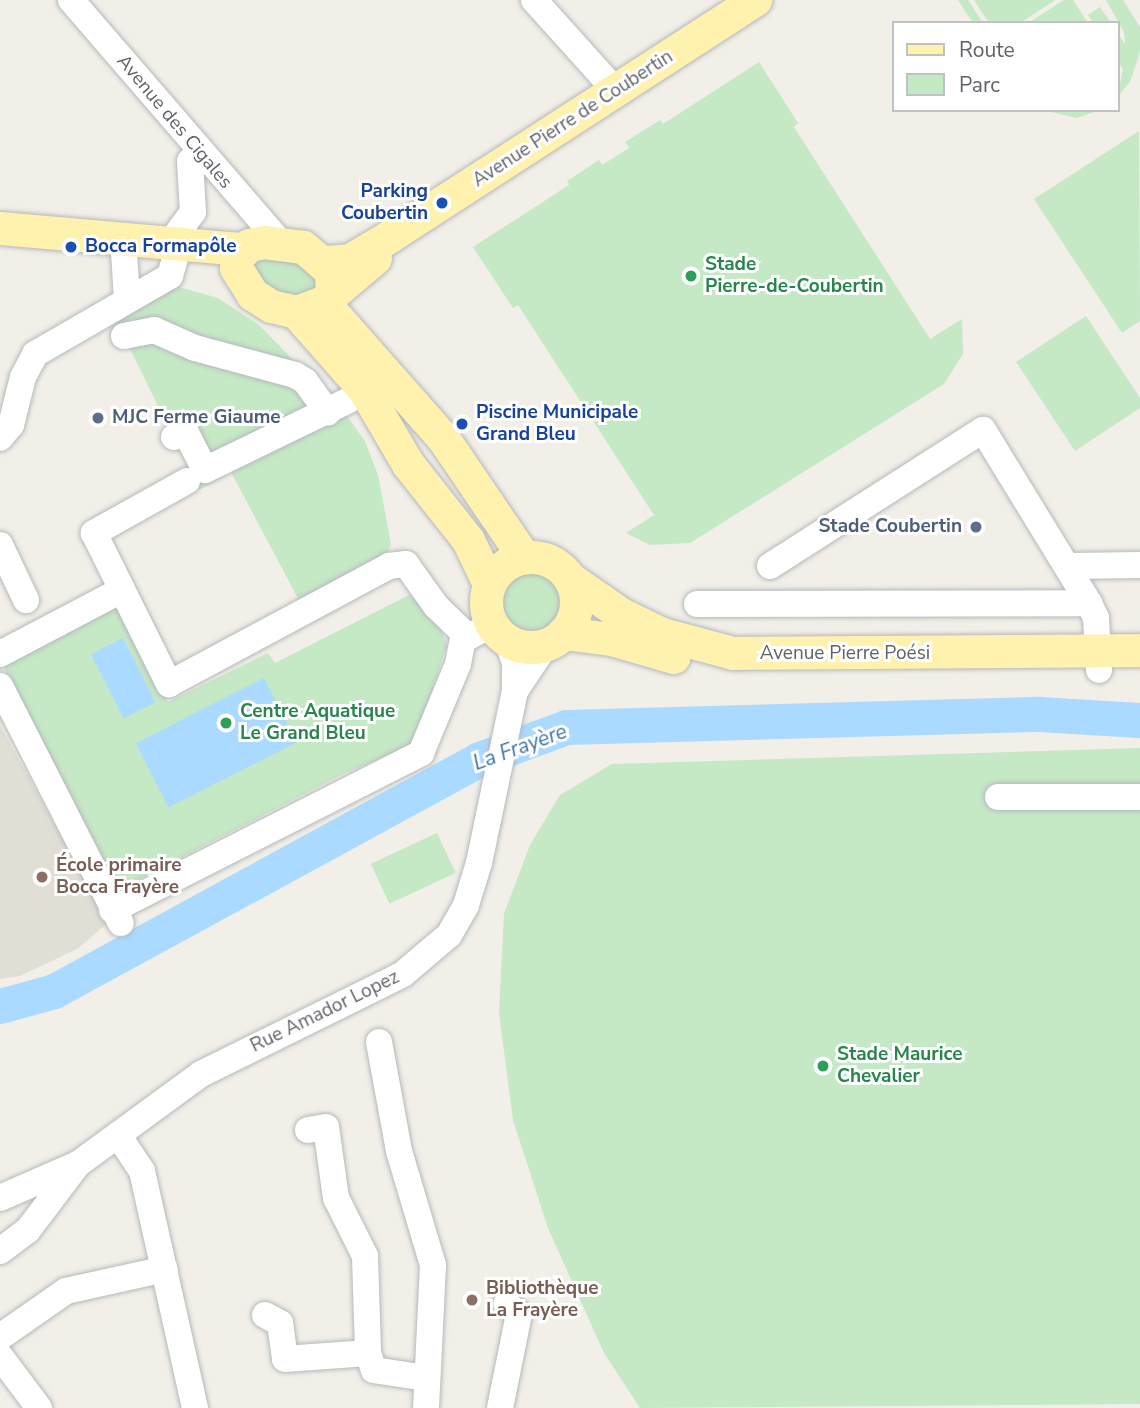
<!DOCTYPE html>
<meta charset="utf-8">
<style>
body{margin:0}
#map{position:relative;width:1140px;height:1408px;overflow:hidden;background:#f1efe8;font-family:"Nunito Sans",sans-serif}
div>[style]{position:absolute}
.education>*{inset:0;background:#e1ded6}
.green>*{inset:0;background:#c5e8c5;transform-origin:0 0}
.round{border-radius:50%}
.water>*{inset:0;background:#aadaff;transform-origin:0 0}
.river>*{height:35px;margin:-17.5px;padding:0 17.5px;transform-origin:17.5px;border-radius:17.5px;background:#aadaff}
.roads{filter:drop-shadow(0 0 2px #b5b8bc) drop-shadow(0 0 2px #b5b8bc)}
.minor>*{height:26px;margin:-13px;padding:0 13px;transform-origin:13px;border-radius:13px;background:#fff}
.major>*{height:33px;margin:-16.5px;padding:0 16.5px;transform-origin:16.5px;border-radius:16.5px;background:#fff2af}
.major>.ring{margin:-16.5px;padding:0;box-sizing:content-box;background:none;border:33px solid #fff2af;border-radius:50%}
.dots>*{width:19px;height:19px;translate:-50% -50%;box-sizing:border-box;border:4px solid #fff;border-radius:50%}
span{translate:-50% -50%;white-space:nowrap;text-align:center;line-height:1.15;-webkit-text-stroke:6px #fff;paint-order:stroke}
.street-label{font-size:19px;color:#5f6368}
.transit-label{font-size:19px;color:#164399;font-weight:700}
.right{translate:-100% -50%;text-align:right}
.left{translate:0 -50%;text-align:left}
.leisure-label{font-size:19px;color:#27864d;font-weight:700}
.service-label{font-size:19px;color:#4e5e75;font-weight:700}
.education-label{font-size:19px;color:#785e54;font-weight:700}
.water-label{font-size:21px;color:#4174aa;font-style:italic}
.legend{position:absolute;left:892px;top:21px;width:228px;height:91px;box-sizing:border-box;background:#fff;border:2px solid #bfc1c3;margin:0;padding:9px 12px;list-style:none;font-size:21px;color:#5f6368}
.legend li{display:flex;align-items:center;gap:14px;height:35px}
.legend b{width:35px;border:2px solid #bfc1c3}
</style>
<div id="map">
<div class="education">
<div style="clip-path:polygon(0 725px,108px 923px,77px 949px,20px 976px,0 979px)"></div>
</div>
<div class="green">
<div style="clip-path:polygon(958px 0,968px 0,983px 23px,973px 23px)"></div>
<div style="clip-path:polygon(974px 0,1055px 0,1020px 23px,989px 23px)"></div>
<div style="clip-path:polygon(1064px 0,1073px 0,1088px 23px,1028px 23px)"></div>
<div style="clip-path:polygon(1106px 0,1123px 0,1140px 27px,1140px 51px,1131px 80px,1117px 98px,1123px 69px,1117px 61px,1117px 33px,1125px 44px,1124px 32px)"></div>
<div style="clip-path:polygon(1100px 7px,1111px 23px,1093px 23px,1088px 15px)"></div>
<div style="clip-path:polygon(759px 62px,798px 123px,794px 127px,930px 339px,962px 319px,963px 354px,944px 384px,690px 543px,650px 545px,626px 533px,654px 515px,518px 305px,513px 308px,473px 247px,569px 185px,567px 181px,599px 160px,602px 165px,629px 148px,625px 142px,660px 120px,663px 124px)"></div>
<div style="clip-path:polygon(1042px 110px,1100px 110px,1077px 118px)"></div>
<div style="clip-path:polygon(1139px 131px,1140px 321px,1122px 333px,1034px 199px)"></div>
<div style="clip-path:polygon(254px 256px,306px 263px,317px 282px,313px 291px,297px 297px,268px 291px,249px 262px)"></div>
<div style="clip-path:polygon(172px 285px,218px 298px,259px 325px,344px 412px,365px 441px,378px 475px,391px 544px,384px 561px,302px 606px,231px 472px,199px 490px,116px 320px)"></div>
<div style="clip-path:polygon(1086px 316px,1140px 398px,1140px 408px,1075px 451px,1016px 362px)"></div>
<div class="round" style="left:496px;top:567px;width:68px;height:68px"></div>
<div style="clip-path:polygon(409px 595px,437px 619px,447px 645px,415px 744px,345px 773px,120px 889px,87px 843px,2px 663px,118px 606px,168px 702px,268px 653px,275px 663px)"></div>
<div style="clip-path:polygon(1140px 748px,1140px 1404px,640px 1408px,604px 1353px,548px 1228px,513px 1120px,499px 1013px,504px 914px,530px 845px,560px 795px,612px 764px)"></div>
<div style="left:437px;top:833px;width:44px;height:73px;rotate:65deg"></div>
</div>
<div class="water">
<div style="left:123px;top:638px;width:72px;height:36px;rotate:63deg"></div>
<div style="left:264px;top:678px;width:72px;height:144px;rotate:63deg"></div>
</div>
<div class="river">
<div style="left:0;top:1006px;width:56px;rotate:-15.5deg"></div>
<div style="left:54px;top:991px;width:482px;rotate:-28.6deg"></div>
<div style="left:477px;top:760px;width:95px;rotate:-20.3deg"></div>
<div style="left:566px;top:727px;width:473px;rotate:-1.6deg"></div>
<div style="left:1039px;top:714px;width:101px;rotate:3.4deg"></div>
</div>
<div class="roads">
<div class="minor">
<div style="left:71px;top:0;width:320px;rotate:49.2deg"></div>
<div style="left:534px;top:0;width:122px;rotate:48deg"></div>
<div style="left:171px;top:242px;width:37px;rotate:-54deg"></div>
<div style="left:193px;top:212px;width:51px;rotate:-93.4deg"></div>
<div style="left:124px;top:251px;width:49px;rotate:86.5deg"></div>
<div style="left:124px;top:336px;width:31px;rotate:-11deg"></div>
<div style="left:154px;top:330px;width:45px;rotate:23.7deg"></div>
<div style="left:195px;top:348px;width:104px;rotate:15.1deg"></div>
<div style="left:295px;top:375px;width:12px;rotate:31deg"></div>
<div style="left:305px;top:381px;width:39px;rotate:54deg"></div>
<div style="left:174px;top:437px;width:13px;rotate:-29deg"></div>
<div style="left:185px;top:431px;width:44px;rotate:62.9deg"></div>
<div style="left:205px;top:470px;width:160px;rotate:-25.9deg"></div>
<div style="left:0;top:438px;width:17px;rotate:-50deg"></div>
<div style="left:11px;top:425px;width:49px;rotate:-76deg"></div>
<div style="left:23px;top:377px;width:26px;rotate:-62deg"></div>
<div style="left:35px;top:354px;width:156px;rotate:-30deg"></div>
<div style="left:170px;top:276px;width:18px;rotate:-74deg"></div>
<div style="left:187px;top:481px;width:107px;rotate:150.8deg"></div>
<div style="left:94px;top:533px;width:169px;rotate:63.6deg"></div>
<div style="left:169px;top:684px;width:250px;rotate:-28.2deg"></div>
<div style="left:389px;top:566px;width:17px;rotate:-7deg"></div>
<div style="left:406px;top:564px;width:52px;rotate:54.5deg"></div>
<div style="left:436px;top:606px;width:45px;rotate:44.1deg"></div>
<div style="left:468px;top:637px;width:27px;rotate:-27deg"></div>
<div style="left:0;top:545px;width:61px;rotate:64.7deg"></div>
<div style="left:770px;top:566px;width:253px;rotate:-32.6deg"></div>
<div style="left:983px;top:430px;width:203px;rotate:58.5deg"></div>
<div style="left:1089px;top:603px;width:17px;rotate:65deg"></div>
<div style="left:1096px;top:618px;width:52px;rotate:86.7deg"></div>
<div style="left:1068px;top:566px;width:72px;rotate:-0.8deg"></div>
<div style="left:697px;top:604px;width:392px;rotate:-0.1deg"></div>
<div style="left:0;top:654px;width:138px;rotate:-27.7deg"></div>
<div style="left:0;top:686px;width:266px;rotate:63deg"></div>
<div style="left:515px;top:691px;width:58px;rotate:-56.3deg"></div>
<div style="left:998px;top:797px;width:142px"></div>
<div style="left:112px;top:910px;width:347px;rotate:-26.9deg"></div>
<div style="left:421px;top:753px;width:96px;rotate:-67.4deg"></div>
<div style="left:458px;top:664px;width:31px;rotate:-79deg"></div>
<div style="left:379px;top:1042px;width:111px;rotate:79.6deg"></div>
<div style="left:399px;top:1151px;width:119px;rotate:73.4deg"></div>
<div style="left:433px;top:1265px;width:143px;rotate:92.8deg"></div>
<div style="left:308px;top:1130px;width:18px;rotate:-9deg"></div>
<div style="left:326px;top:1127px;width:72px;rotate:82deg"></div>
<div style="left:336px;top:1198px;width:65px;rotate:63.4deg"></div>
<div style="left:365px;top:1256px;width:97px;rotate:88.2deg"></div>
<div style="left:368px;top:1353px;width:18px;rotate:71deg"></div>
<div style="left:374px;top:1370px;width:53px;rotate:8.7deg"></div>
<div style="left:118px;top:1135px;width:43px;rotate:56.3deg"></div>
<div style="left:142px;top:1171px;width:243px;rotate:77.4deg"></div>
<div style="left:78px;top:1164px;width:152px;rotate:-36.2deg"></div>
<div style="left:201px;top:1074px;width:225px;rotate:-26.3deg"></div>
<div style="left:403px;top:974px;width:60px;rotate:-40.3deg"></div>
<div style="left:449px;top:935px;width:34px;rotate:-60deg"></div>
<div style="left:466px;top:905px;width:44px;rotate:-72.8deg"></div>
<div style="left:479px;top:863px;width:176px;rotate:-78.2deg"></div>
<div style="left:515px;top:691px;width:28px;rotate:-90deg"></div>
<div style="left:515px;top:663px;width:24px;rotate:-109deg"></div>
<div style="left:0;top:1198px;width:85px;rotate:-23.6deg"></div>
<div style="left:78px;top:1164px;width:83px;rotate:127.1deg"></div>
<div style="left:28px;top:1230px;width:35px;rotate:143deg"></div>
<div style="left:265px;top:1315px;width:17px;rotate:28deg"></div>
<div style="left:280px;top:1323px;width:36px;rotate:82deg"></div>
<div style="left:285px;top:1359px;width:83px;rotate:-4.1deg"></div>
<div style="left:0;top:1337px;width:80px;rotate:-34.9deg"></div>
<div style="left:66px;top:1291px;width:101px;rotate:-12.5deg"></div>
<div style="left:0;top:1356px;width:65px;rotate:53.1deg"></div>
<div style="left:500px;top:1408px;width:96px;rotate:-78.6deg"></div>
<div style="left:519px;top:1314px;width:16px;rotate:-142deg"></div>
</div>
<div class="major">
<div style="left:0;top:228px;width:243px;rotate:5deg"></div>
<div style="left:324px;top:262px;width:26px;rotate:-4deg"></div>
<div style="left:350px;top:260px;width:47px;rotate:-31deg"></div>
<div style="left:390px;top:236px;width:435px;rotate:-32.9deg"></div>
<div style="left:332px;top:293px;width:22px;rotate:-93deg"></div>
<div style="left:331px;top:271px;width:37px;rotate:-139deg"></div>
<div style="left:303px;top:247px;width:39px;rotate:-173deg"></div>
<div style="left:264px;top:242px;width:15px;rotate:169deg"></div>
<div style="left:249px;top:245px;width:16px;rotate:135deg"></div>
<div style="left:238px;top:256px;width:12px;rotate:99deg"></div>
<div style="left:236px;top:268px;width:31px;rotate:58deg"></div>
<div style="left:252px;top:294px;width:22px;rotate:32deg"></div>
<div style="left:271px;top:306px;width:26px;rotate:13deg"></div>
<div style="left:296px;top:312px;width:29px;rotate:-20deg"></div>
<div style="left:323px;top:302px;width:68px;rotate:-40.2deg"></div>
<div style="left:323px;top:302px;width:181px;rotate:48.6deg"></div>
<div style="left:443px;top:438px;width:144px;rotate:55.8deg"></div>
<div style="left:296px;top:312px;width:103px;rotate:48.6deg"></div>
<div style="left:364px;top:389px;width:87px;rotate:59.6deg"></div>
<div style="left:408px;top:464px;width:97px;rotate:51.7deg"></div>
<div style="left:468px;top:540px;width:49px;rotate:64.5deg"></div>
<div class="ring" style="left:486px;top:557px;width:57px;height:57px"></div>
<div style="left:569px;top:578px;width:63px;rotate:34.7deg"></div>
<div style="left:621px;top:614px;width:46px;rotate:26deg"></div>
<div style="left:662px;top:634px;width:73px;rotate:15deg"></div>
<div style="left:733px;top:653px;width:407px;rotate:-0.4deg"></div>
<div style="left:563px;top:633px;width:48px;rotate:7.1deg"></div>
<div style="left:611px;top:639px;width:65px;rotate:16.2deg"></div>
</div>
</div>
<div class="dots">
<div style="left:442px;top:203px;background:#1a4fb4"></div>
<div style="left:71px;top:247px;background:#1a4fb4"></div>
<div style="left:691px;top:276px;background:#2e9e5b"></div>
<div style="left:98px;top:418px;background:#5c6f8a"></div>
<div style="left:462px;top:424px;background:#1a4fb4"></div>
<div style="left:976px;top:527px;background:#5c6f8a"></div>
<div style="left:226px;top:723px;background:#2e9e5b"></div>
<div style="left:42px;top:877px;background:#8d6e63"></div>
<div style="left:823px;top:1066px;background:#2e9e5b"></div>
<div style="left:472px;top:1300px;background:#8d6e63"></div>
</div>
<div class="street-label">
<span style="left:573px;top:119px;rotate:-33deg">Avenue Pierre de Coubertin</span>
<span style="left:174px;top:122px;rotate:50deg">Avenue des Cigales</span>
<span style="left:845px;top:654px">Avenue Pierre Poési</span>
<span style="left:325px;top:1012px;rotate:-26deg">Rue Amador Lopez</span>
</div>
<div class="transit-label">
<span class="right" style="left:428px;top:203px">Parking<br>Coubertin</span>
<span class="left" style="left:85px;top:247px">Bocca Formapôle</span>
<span class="left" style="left:476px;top:424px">Piscine Municipale<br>Grand Bleu</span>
</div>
<div class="leisure-label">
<span class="left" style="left:705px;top:276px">Stade<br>Pierre-de-Coubertin</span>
<span class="left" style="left:240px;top:723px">Centre Aquatique<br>Le Grand Bleu</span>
<span class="left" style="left:837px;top:1066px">Stade Maurice<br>Chevalier</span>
</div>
<div class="service-label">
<span class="left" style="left:112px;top:418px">MJC Ferme Giaume</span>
<span class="right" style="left:962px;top:527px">Stade Coubertin</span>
</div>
<div class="education-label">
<span class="left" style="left:56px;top:877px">École primaire<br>Bocca Frayère</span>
<span class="left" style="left:486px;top:1300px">Bibliothèque<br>La Frayère</span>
</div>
<div class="water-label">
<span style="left:520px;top:747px;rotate:-20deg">La Frayère</span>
</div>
<ul class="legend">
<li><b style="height:9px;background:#fff2af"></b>Route</li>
<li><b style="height:19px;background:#c5e8c5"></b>Parc</li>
</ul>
</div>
